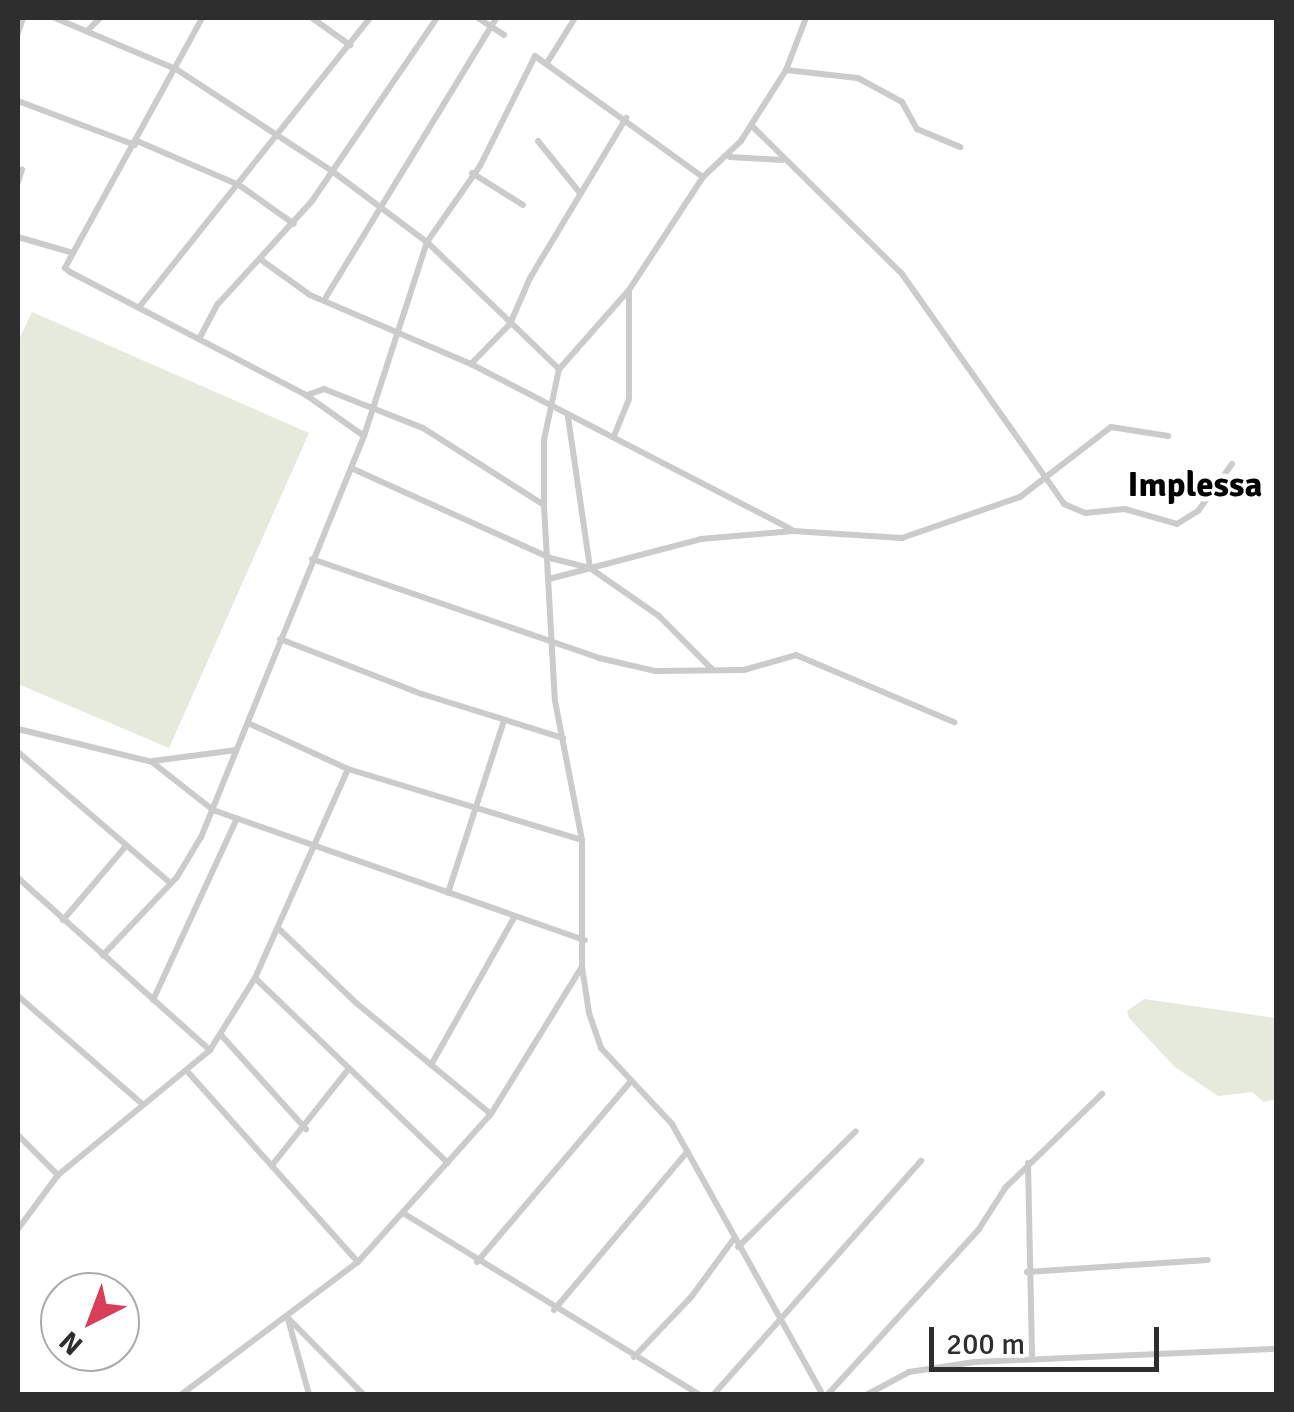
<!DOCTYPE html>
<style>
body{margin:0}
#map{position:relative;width:1294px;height:1412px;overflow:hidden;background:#fff;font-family:Signika,sans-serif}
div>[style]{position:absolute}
.green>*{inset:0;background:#e5eadd}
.minor>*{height:6px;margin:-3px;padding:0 3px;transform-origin:3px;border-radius:3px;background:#cbcbcb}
span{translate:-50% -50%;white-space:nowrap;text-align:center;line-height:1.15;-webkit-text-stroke:10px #fff;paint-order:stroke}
.quarter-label{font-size:35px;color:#000;font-weight:700}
.frame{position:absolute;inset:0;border:20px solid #2e2e2e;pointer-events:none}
.north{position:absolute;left:40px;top:1272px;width:100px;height:100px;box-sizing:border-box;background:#fff;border:2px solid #ababab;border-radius:50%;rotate:222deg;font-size:28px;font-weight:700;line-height:40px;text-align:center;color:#2e2e2e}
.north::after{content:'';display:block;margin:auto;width:35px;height:45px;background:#d63f57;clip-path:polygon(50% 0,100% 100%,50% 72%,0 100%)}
.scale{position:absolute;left:929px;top:1327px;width:230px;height:45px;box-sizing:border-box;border:5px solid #2e2e2e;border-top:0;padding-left:12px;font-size:30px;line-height:35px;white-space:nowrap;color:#2e2e2e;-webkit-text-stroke:8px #fff;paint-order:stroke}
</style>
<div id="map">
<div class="green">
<div style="clip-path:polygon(32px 312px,309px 433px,169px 748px,18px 684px,18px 342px)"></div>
<div style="clip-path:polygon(1144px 999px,1276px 1018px,1276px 1099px,1263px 1102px,1253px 1092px,1218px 1096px,1175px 1067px,1129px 1018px,1127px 1011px)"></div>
</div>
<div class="minor">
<div style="left:55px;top:18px;width:131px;rotate:22.9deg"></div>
<div style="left:176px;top:69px;width:186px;rotate:33.2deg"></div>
<div style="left:332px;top:171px;width:119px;rotate:36.8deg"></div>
<div style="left:427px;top:242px;width:183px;rotate:43.9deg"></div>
<div style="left:312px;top:18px;width:47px;rotate:35.4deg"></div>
<div style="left:478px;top:18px;width:31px;rotate:33deg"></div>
<div style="left:806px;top:18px;width:56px;rotate:111deg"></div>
<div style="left:786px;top:70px;width:84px;rotate:122.4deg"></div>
<div style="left:741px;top:141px;width:52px;rotate:136.5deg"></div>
<div style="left:703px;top:177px;width:135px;rotate:123.2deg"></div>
<div style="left:629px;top:290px;width:106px;rotate:131.5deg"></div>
<div style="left:559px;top:369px;width:73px;rotate:101.9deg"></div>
<div style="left:544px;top:440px;width:66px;rotate:90deg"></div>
<div style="left:544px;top:506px;width:195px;rotate:86.8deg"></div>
<div style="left:555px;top:701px;width:142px;rotate:79deg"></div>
<div style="left:582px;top:840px;width:127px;rotate:90deg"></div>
<div style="left:582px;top:967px;width:47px;rotate:81.3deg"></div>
<div style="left:589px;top:1013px;width:37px;rotate:71deg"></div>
<div style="left:601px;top:1048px;width:104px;rotate:46.9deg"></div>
<div style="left:672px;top:1124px;width:309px;rotate:60.9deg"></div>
<div style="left:87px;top:31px;width:18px;rotate:-45deg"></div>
<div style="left:18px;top:33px;width:16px;rotate:-72deg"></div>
<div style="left:547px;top:63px;width:53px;rotate:-58.1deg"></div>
<div style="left:786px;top:70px;width:72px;rotate:6.3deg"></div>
<div style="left:858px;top:78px;width:50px;rotate:28.6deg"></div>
<div style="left:902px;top:102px;width:31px;rotate:61deg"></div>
<div style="left:917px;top:129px;width:47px;rotate:22.7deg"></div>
<div style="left:18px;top:101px;width:125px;rotate:20.6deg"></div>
<div style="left:751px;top:125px;width:212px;rotate:44.6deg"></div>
<div style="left:902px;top:274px;width:281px;rotate:54.8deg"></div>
<div style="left:1064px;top:504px;width:23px;rotate:23deg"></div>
<div style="left:1085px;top:513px;width:40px;rotate:-5.7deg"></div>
<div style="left:1125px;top:509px;width:54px;rotate:16.1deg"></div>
<div style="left:1177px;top:524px;width:25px;rotate:-32deg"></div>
<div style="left:1198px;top:511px;width:58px;rotate:-54.1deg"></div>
<div style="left:137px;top:141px;width:111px;rotate:23.3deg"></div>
<div style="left:239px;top:185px;width:67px;rotate:35.3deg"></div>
<div style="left:538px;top:141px;width:67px;rotate:51.1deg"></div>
<div style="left:730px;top:157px;width:52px;rotate:3.3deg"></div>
<div style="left:472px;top:173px;width:60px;rotate:32.1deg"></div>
<div style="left:18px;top:182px;width:13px;rotate:-72deg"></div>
<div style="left:18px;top:237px;width:57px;rotate:16.2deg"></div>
<div style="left:73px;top:253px;width:268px;rotate:-61.2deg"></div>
<div style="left:73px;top:253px;width:17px;rotate:118deg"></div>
<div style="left:65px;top:268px;width:6px;rotate:39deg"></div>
<div style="left:70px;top:272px;width:266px;rotate:27.5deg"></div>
<div style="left:306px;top:395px;width:71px;rotate:35.3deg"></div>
<div style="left:364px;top:436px;width:433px;rotate:112.1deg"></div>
<div style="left:201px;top:837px;width:47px;rotate:121deg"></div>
<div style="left:177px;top:877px;width:108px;rotate:133.5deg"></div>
<div style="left:260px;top:259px;width:62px;rotate:35.8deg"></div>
<div style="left:310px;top:295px;width:175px;rotate:23.2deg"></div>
<div style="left:471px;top:364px;width:360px;rotate:27.3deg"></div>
<div style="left:326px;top:297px;width:327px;rotate:-58.6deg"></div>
<div style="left:140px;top:306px;width:369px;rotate:-51.4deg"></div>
<div style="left:199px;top:339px;width:40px;rotate:-62deg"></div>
<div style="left:218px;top:304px;width:139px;rotate:-47.6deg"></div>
<div style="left:312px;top:201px;width:222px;rotate:-55.7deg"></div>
<div style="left:471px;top:364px;width:56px;rotate:-45.7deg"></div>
<div style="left:510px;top:324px;width:50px;rotate:-66.5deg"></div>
<div style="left:530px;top:278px;width:187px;rotate:-59deg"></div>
<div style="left:307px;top:395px;width:18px;rotate:-19deg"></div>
<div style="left:324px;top:389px;width:106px;rotate:21.5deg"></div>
<div style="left:423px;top:428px;width:143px;rotate:32.5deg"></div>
<div style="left:568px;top:417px;width:153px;rotate:81.7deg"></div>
<div style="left:364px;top:436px;width:204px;rotate:-72deg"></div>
<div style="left:427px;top:242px;width:93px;rotate:-55.1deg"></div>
<div style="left:480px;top:166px;width:123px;rotate:-63.4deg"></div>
<div style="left:535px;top:56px;width:207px;rotate:35.8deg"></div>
<div style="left:614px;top:436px;width:40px;rotate:-68deg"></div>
<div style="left:629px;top:399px;width:108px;rotate:-90deg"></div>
<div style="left:351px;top:468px;width:218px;rotate:24.3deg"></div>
<div style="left:550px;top:558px;width:41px;rotate:14deg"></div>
<div style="left:590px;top:568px;width:84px;rotate:34.8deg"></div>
<div style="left:659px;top:616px;width:75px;rotate:45deg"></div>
<div style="left:312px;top:559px;width:304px;rotate:19deg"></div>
<div style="left:599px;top:658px;width:57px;rotate:13.1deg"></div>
<div style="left:655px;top:671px;width:89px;rotate:-0.6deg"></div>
<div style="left:744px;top:670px;width:54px;rotate:-16.1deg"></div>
<div style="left:796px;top:655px;width:172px;rotate:23deg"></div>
<div style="left:549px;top:579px;width:157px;rotate:-14.7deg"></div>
<div style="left:701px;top:539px;width:92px;rotate:-5deg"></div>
<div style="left:793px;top:531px;width:109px;rotate:3.7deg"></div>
<div style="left:902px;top:538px;width:125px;rotate:-19.2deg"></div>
<div style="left:1020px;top:497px;width:115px;rotate:-37.6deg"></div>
<div style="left:1111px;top:427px;width:58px;rotate:9deg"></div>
<div style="left:280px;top:639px;width:152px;rotate:21.2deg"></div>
<div style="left:422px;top:694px;width:148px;rotate:17.3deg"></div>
<div style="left:248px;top:723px;width:110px;rotate:24.7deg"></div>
<div style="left:348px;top:769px;width:244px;rotate:16.9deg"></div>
<div style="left:18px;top:729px;width:138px;rotate:13.8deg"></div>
<div style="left:152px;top:762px;width:78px;rotate:38.2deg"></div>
<div style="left:213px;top:810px;width:394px;rotate:19.3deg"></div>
<div style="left:18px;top:752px;width:199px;rotate:40.7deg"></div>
<div style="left:153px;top:761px;width:84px;rotate:-7.5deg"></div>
<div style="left:18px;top:878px;width:258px;rotate:41.9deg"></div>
<div style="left:448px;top:893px;width:181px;rotate:-72deg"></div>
<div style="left:63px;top:920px;width:97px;rotate:-49.6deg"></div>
<div style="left:279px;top:929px;width:105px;rotate:43.8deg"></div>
<div style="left:355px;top:1002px;width:176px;rotate:39.5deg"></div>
<div style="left:255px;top:978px;width:267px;rotate:43.8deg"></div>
<div style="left:18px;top:996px;width:162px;rotate:41deg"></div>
<div style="left:153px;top:1000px;width:200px;rotate:-65.2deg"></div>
<div style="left:221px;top:1035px;width:127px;rotate:47.9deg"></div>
<div style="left:431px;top:1065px;width:171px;rotate:-60.6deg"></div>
<div style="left:187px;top:1071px;width:256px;rotate:48.2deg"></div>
<div style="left:18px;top:1135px;width:57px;rotate:45deg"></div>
<div style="left:1028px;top:1163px;width:193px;rotate:88.8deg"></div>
<div style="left:273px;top:1164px;width:119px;rotate:-51.5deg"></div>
<div style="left:403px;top:1213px;width:346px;rotate:31.5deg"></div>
<div style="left:18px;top:1229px;width:67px;rotate:-53.5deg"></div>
<div style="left:58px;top:1175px;width:197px;rotate:-39.4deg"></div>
<div style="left:210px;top:1050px;width:85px;rotate:-58deg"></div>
<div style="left:255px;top:978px;width:229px;rotate:-66deg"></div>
<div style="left:738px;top:1247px;width:165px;rotate:-44.5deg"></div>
<div style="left:477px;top:1262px;width:238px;rotate:-49.6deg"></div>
<div style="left:1027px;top:1272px;width:181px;rotate:-3.8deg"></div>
<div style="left:554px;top:1310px;width:207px;rotate:-49.9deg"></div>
<div style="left:288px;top:1318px;width:107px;rotate:45.4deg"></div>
<div style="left:288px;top:1319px;width:78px;rotate:74.4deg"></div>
<div style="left:634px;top:1357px;width:84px;rotate:-46.4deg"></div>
<div style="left:692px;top:1296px;width:69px;rotate:-53.8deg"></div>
<div style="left:182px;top:1394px;width:220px;rotate:-36.9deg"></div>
<div style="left:358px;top:1262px;width:199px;rotate:-48.1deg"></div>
<div style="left:491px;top:1114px;width:172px;rotate:-58.3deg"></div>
<div style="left:714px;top:1394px;width:312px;rotate:-48.4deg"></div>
<div style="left:828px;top:1394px;width:224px;rotate:-47.5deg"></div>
<div style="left:979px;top:1229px;width:50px;rotate:-57.3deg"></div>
<div style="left:1006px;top:1187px;width:134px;rotate:-44.1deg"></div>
<div style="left:868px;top:1394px;width:47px;rotate:-28.2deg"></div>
<div style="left:909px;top:1372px;width:66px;rotate:-8.7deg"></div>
<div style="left:974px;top:1362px;width:302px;rotate:-2.5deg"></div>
</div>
<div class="quarter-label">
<span style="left:1195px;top:485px">Implessa</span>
</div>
<div class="frame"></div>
<div class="north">N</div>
<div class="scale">200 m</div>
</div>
